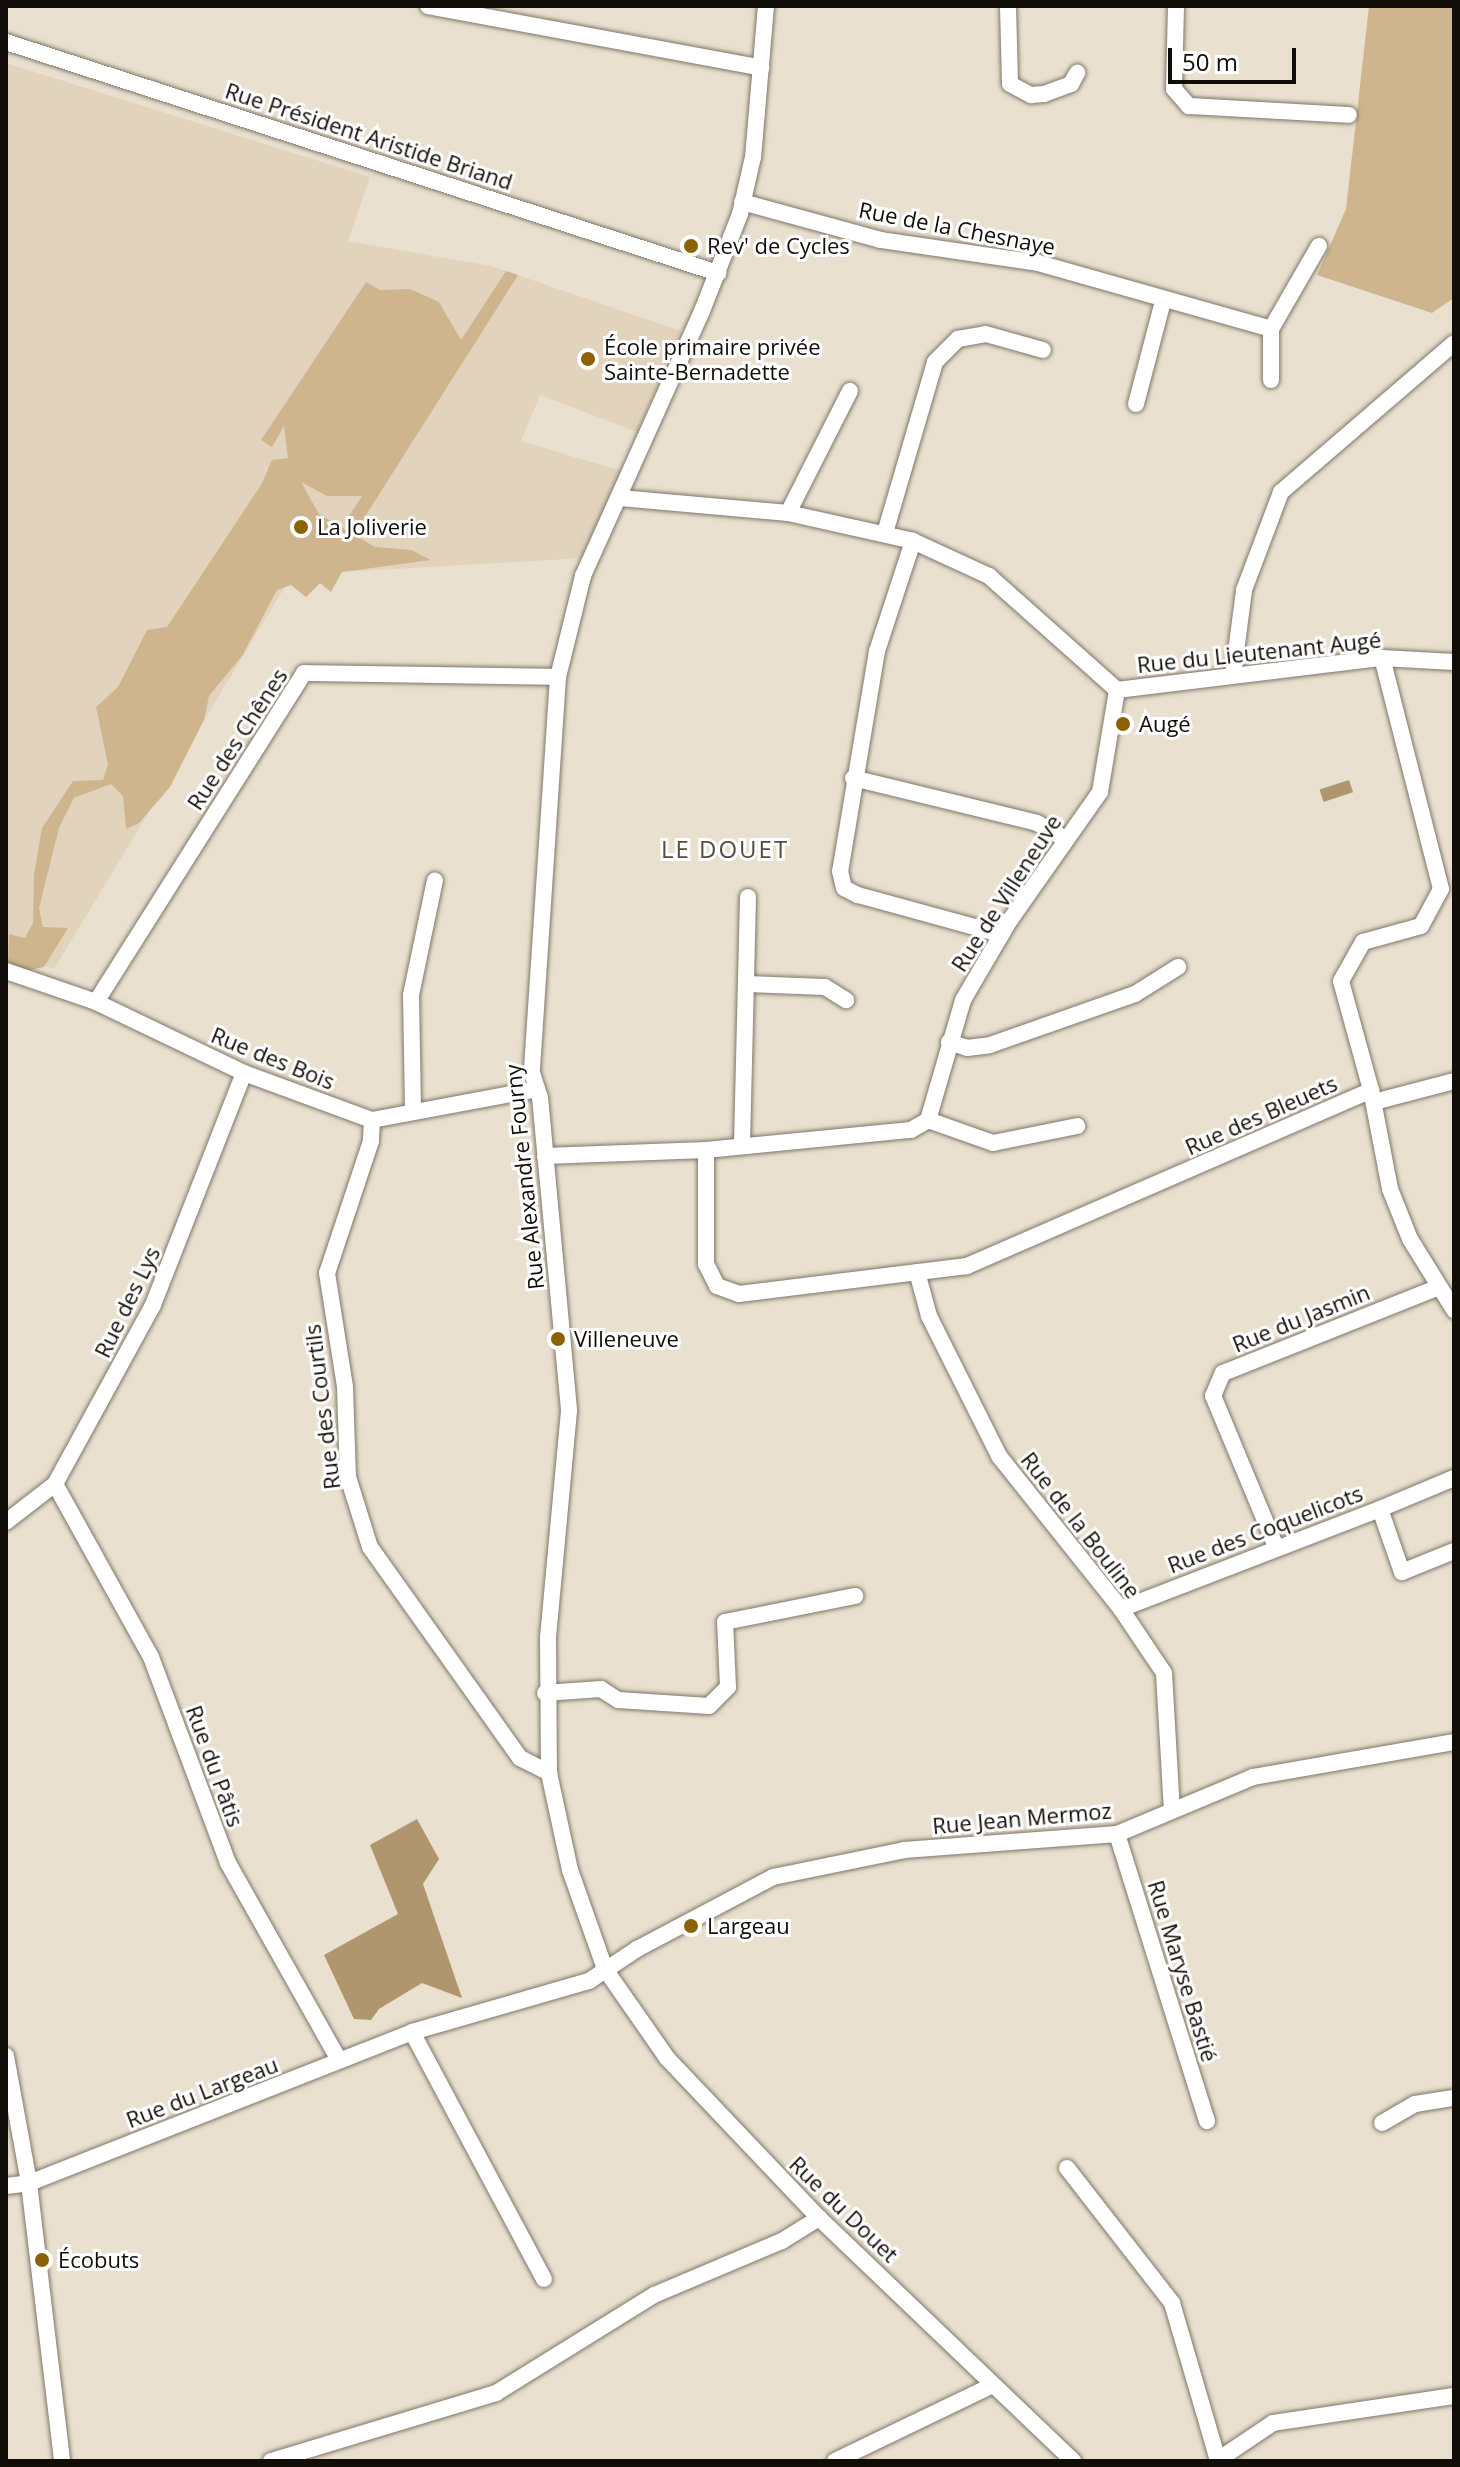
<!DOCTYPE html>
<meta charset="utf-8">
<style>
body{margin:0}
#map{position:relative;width:1460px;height:2467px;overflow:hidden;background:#eae0d0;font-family:"Open Sans",sans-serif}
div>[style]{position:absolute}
.built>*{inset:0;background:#e2d3bd}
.green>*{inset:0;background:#ceb58e}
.water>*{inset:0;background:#b0966e;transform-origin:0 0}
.roads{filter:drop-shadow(0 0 2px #7f7668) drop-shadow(0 0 2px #7f7668)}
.minor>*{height:16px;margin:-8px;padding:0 8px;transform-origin:8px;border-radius:8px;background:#fff}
.dots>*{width:22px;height:22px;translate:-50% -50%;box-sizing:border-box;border:4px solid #fff;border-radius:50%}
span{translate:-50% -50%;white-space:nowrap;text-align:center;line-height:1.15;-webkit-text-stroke:6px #fff;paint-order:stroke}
.street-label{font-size:22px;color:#110d08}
.poi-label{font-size:22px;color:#110d08}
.left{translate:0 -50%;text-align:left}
.neighbourhood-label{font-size:24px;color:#554d3f;letter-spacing:2px}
.frame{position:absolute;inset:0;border:8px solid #110d08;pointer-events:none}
.scale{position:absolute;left:1168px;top:48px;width:128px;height:36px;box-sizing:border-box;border:4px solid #110d08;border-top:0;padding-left:10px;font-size:24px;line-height:28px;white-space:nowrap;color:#110d08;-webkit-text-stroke:6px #fff;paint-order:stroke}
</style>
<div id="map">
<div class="built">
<div style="clip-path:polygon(6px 63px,370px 177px,348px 241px,491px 266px,681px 331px,637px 432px,540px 395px,521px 441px,621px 471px,584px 558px,292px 575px,54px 969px,6px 952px)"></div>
</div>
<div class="green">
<div style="clip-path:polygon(1369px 6px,1454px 6px,1454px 298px,1432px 313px,1317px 275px,1346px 209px)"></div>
<div style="clip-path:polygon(506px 271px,518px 275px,361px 523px,349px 516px,362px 496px,327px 496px,301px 482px,319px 514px,375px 547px,411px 550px,431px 560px,342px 572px,331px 592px,320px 583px,306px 597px,291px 585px,277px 590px,242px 656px,209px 696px,204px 720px,170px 787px,139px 823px,126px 829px,123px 796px,111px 784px,74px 798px,59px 828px,39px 908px,43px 927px,68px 928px,44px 967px,26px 971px,8px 963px,9px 934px,25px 938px,33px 923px,34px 875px,42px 828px,73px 781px,103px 780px,108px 764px,96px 707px,118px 687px,147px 630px,167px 627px,261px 485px,272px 460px,288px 458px,284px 426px,272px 447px,261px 440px,366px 282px,380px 290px,410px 289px,439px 302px,461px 340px)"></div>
</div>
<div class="water">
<div style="left:1349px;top:780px;width:13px;height:31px;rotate:72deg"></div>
<div style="clip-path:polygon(417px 1819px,439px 1859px,423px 1884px,462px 1998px,422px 1983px,379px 2009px,371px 2020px,354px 2019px,324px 1955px,398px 1914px,370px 1845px)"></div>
</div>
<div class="roads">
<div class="minor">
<div style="left:428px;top:6px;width:339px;rotate:10.5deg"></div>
<div style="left:766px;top:6px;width:152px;rotate:94.9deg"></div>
<div style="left:753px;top:157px;width:58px;rotate:102.8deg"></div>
<div style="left:740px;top:214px;width:104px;rotate:111.4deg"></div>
<div style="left:702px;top:311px;width:290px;rotate:114.2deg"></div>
<div style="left:583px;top:576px;width:104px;rotate:103.9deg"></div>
<div style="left:558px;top:677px;width:397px;rotate:93.8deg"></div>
<div style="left:532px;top:1073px;width:25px;rotate:72deg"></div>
<div style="left:540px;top:1097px;width:315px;rotate:84.7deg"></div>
<div style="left:569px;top:1411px;width:227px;rotate:95.3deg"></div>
<div style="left:548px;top:1637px;width:136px;rotate:89.6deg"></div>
<div style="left:549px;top:1773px;width:99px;rotate:77.8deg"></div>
<div style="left:570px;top:1870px;width:105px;rotate:70.5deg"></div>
<div style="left:605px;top:1969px;width:108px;rotate:55.1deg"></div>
<div style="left:667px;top:2058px;width:221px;rotate:46.5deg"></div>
<div style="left:819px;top:2218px;width:352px;rotate:43.7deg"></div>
<div style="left:1008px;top:6px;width:78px;rotate:88.5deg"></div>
<div style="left:1010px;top:84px;width:24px;rotate:28deg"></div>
<div style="left:1031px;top:95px;width:13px;rotate:-4deg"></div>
<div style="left:1044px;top:94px;width:29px;rotate:-20deg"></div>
<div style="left:1071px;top:84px;width:13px;rotate:-61deg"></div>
<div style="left:1176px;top:6px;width:83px;rotate:91.4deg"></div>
<div style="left:1174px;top:89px;width:23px;rotate:49deg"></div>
<div style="left:1189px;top:106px;width:160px;rotate:3.2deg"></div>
<div style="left:6px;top:42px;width:749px;rotate:17.98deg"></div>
<div style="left:742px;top:202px;width:144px;rotate:15.3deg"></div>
<div style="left:881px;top:240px;width:159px;rotate:8.3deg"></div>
<div style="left:1038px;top:263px;width:242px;rotate:15.8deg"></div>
<div style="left:1271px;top:329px;width:51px;rotate:90deg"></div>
<div style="left:1271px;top:329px;width:96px;rotate:-60deg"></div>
<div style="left:1136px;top:404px;width:106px;rotate:-75.3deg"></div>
<div style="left:620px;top:498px;width:169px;rotate:5.1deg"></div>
<div style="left:788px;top:513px;width:128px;rotate:12.6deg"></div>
<div style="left:913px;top:541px;width:84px;rotate:24.7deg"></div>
<div style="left:989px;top:576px;width:171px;rotate:41.7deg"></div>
<div style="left:1117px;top:690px;width:267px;rotate:-6.9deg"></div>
<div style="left:1382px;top:658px;width:72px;rotate:3.2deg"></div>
<div style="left:788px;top:513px;width:137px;rotate:-63.1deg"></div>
<div style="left:885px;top:533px;width:178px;rotate:-73.7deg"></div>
<div style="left:935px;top:362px;width:33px;rotate:-45deg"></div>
<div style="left:958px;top:339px;width:28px;rotate:-10deg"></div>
<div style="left:986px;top:334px;width:59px;rotate:15.7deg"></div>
<div style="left:913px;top:541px;width:116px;rotate:108.1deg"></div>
<div style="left:877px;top:651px;width:223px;rotate:99.5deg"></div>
<div style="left:840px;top:871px;width:17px;rotate:77deg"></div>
<div style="left:844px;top:888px;width:16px;rotate:27deg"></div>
<div style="left:858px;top:895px;width:148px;rotate:15.3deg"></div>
<div style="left:1233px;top:675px;width:86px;rotate:-82.6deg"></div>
<div style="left:1244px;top:590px;width:105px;rotate:-69.3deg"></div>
<div style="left:1281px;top:492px;width:228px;rotate:-40.7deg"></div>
<div style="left:853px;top:778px;width:189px;rotate:13.7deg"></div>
<div style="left:1037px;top:823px;width:33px;rotate:29deg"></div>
<div style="left:6px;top:971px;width:95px;rotate:19deg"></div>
<div style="left:96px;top:1002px;width:164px;rotate:25.6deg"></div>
<div style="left:244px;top:1073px;width:136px;rotate:20.2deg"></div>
<div style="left:372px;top:1120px;width:164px;rotate:-10.6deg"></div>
<div style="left:747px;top:984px;width:78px;rotate:2.2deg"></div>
<div style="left:825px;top:987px;width:25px;rotate:32deg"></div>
<div style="left:96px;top:1002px;width:389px;rotate:-57.7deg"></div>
<div style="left:304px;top:673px;width:254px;rotate:0.9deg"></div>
<div style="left:949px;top:1042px;width:19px;rotate:18deg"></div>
<div style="left:967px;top:1048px;width:23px;rotate:-7deg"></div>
<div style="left:990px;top:1045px;width:154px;rotate:-19.4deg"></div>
<div style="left:1135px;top:994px;width:51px;rotate:-32.1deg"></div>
<div style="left:1371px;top:1090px;width:101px;rotate:79.1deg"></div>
<div style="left:1390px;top:1189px;width:54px;rotate:68.2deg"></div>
<div style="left:1410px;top:1239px;width:84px;rotate:58.2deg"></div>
<div style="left:1374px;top:1102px;width:83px;rotate:-14.7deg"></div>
<div style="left:413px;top:1109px;width:114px;rotate:-91deg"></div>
<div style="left:411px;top:995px;width:117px;rotate:-78.2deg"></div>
<div style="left:372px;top:1120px;width:21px;rotate:93deg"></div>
<div style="left:371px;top:1141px;width:139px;rotate:108.4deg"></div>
<div style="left:327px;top:1273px;width:115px;rotate:81deg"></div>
<div style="left:345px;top:1387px;width:90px;rotate:88.1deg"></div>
<div style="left:348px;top:1477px;width:73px;rotate:72.6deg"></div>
<div style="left:370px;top:1547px;width:259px;rotate:54.6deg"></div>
<div style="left:520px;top:1758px;width:33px;rotate:27deg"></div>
<div style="left:928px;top:1120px;width:69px;rotate:19.5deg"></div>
<div style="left:993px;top:1143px;width:86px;rotate:-11.4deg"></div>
<div style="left:742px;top:1143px;width:246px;rotate:-88.6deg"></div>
<div style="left:706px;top:1150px;width:114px;rotate:90deg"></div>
<div style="left:706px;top:1264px;width:25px;rotate:63deg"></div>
<div style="left:717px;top:1286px;width:23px;rotate:20deg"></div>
<div style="left:739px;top:1294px;width:230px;rotate:-7deg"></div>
<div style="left:967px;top:1266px;width:441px;rotate:-23.5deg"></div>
<div style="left:1371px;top:1090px;width:113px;rotate:-105.4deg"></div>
<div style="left:1341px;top:981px;width:45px;rotate:-60.6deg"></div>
<div style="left:1363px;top:942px;width:60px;rotate:-15.4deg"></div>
<div style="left:1421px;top:926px;width:42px;rotate:-61.6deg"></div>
<div style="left:1441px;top:889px;width:238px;rotate:-104.3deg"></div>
<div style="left:545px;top:1156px;width:161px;rotate:-2.1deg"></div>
<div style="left:706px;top:1150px;width:206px;rotate:-5.6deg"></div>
<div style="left:911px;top:1130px;width:20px;rotate:-30deg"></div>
<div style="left:928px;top:1120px;width:125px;rotate:-73.7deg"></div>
<div style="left:963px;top:1000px;width:93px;rotate:-59.6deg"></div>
<div style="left:1010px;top:920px;width:156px;rotate:-54.9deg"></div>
<div style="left:1100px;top:792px;width:103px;rotate:-80.5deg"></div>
<div style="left:917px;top:1272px;width:46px;rotate:74.7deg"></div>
<div style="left:929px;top:1316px;width:157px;rotate:63.4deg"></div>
<div style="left:999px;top:1456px;width:196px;rotate:51.4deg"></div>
<div style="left:1121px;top:1609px;width:77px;rotate:56.1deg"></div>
<div style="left:1164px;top:1673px;width:138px;rotate:86.7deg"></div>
<div style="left:1454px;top:1478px;width:80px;rotate:157.3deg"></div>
<div style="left:1380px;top:1509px;width:67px;rotate:70.8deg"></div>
<div style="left:1402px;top:1572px;width:56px;rotate:-22deg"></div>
<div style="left:55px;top:1484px;width:198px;rotate:61deg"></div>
<div style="left:151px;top:1657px;width:220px;rotate:69.5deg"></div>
<div style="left:228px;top:1863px;width:226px;rotate:60.6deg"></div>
<div style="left:6px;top:1522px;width:62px;rotate:-37.8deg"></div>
<div style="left:55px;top:1484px;width:204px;rotate:-61.3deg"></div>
<div style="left:153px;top:1305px;width:249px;rotate:-68.6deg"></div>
<div style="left:1276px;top:1547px;width:164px;rotate:-112.6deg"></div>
<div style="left:1213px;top:1396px;width:25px;rotate:-67deg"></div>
<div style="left:1223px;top:1373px;width:230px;rotate:-21.7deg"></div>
<div style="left:1121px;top:1609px;width:278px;rotate:-21.1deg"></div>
<div style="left:545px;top:1693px;width:56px;rotate:-4.1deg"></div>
<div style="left:601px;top:1689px;width:20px;rotate:33deg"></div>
<div style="left:618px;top:1700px;width:91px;rotate:3.8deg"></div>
<div style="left:709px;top:1706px;width:27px;rotate:-45deg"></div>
<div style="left:728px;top:1687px;width:65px;rotate:-92.6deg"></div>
<div style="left:725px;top:1622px;width:133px;rotate:-11.3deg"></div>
<div style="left:1117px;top:1834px;width:301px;rotate:72.6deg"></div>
<div style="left:412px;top:2032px;width:280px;rotate:61.9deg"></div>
<div style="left:6px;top:2056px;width:129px;rotate:79.7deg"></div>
<div style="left:29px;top:2183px;width:280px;rotate:83.2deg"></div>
<div style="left:1382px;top:2123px;width:38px;rotate:-30deg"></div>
<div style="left:1415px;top:2104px;width:39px;rotate:-9deg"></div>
<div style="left:1067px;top:2168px;width:171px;rotate:52.1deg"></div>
<div style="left:1172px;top:2303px;width:164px;rotate:73.7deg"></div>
<div style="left:1218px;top:2460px;width:66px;rotate:-33.9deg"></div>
<div style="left:1273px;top:2423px;width:183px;rotate:-8.5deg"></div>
<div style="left:6px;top:2186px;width:23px;rotate:-7deg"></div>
<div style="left:29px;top:2183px;width:412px;rotate:-21.5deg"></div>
<div style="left:412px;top:2032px;width:184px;rotate:-16.1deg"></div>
<div style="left:589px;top:1981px;width:58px;rotate:-33.7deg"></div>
<div style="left:637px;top:1949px;width:154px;rotate:-27.9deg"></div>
<div style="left:773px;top:1877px;width:134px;rotate:-11.6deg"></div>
<div style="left:904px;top:1850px;width:214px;rotate:-4.3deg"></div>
<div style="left:1117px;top:1834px;width:147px;rotate:-22.7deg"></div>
<div style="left:1253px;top:1777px;width:204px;rotate:-9.9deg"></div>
<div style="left:271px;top:2461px;width:235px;rotate:-16.8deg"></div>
<div style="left:496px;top:2393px;width:186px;rotate:-31.8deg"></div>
<div style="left:654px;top:2295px;width:139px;rotate:-22.9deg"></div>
<div style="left:782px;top:2241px;width:44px;rotate:-31.9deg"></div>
<div style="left:835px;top:2461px;width:175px;rotate:-25.7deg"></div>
</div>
</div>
<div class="dots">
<div style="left:691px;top:246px;background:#8c6204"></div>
<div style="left:588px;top:359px;background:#8c6204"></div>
<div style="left:301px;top:527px;background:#8c6204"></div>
<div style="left:1123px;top:724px;background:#8c6204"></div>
<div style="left:558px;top:1339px;background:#8c6204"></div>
<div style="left:691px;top:1926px;background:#8c6204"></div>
<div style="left:42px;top:2260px;background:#8c6204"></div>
</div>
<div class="street-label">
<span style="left:369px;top:136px;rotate:18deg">Rue Président Aristide Briand</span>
<span style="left:957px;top:228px;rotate:11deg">Rue de la Chesnaye</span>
<span style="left:1259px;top:652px;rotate:-6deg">Rue du Lieutenant Augé</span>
<span style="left:237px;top:739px;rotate:-57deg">Rue des Chênes</span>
<span style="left:1006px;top:893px;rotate:-57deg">Rue de Villeneuve</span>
<span style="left:273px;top:1058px;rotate:22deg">Rue des Bois</span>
<span style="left:1261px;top:1115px;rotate:-24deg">Rue des Bleuets</span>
<span style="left:524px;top:1177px;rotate:-96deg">Rue Alexandre Fourny</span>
<span style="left:127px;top:1302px;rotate:-64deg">Rue des Lys</span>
<span style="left:1301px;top:1318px;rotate:-22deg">Rue du Jasmin</span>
<span style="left:322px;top:1407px;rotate:-97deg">Rue des Courtils</span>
<span style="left:1081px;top:1525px;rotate:52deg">Rue de la Bouline</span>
<span style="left:1265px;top:1529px;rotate:-21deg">Rue des Coquelicots</span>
<span style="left:215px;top:1766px;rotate:70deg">Rue du Pâtis</span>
<span style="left:1022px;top:1818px;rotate:-5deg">Rue Jean Mermoz</span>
<span style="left:1183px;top:1971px;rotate:73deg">Rue Maryse Bastié</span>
<span style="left:202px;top:2092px;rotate:-21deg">Rue du Largeau</span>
<span style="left:844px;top:2209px;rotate:44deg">Rue du Douet</span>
</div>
<div class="poi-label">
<span class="left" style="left:707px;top:246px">Rev' de Cycles</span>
<span class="left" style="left:604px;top:359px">École primaire privée<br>Sainte-Bernadette</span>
<span class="left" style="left:317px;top:527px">La Joliverie</span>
<span class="left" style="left:1139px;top:724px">Augé</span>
<span class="left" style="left:574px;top:1339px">Villeneuve</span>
<span class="left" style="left:707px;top:1926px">Largeau</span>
<span class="left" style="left:58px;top:2260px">Écobuts</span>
</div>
<div class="neighbourhood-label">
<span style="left:725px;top:849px">LE DOUET</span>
</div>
<div class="frame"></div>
<div class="scale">50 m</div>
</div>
